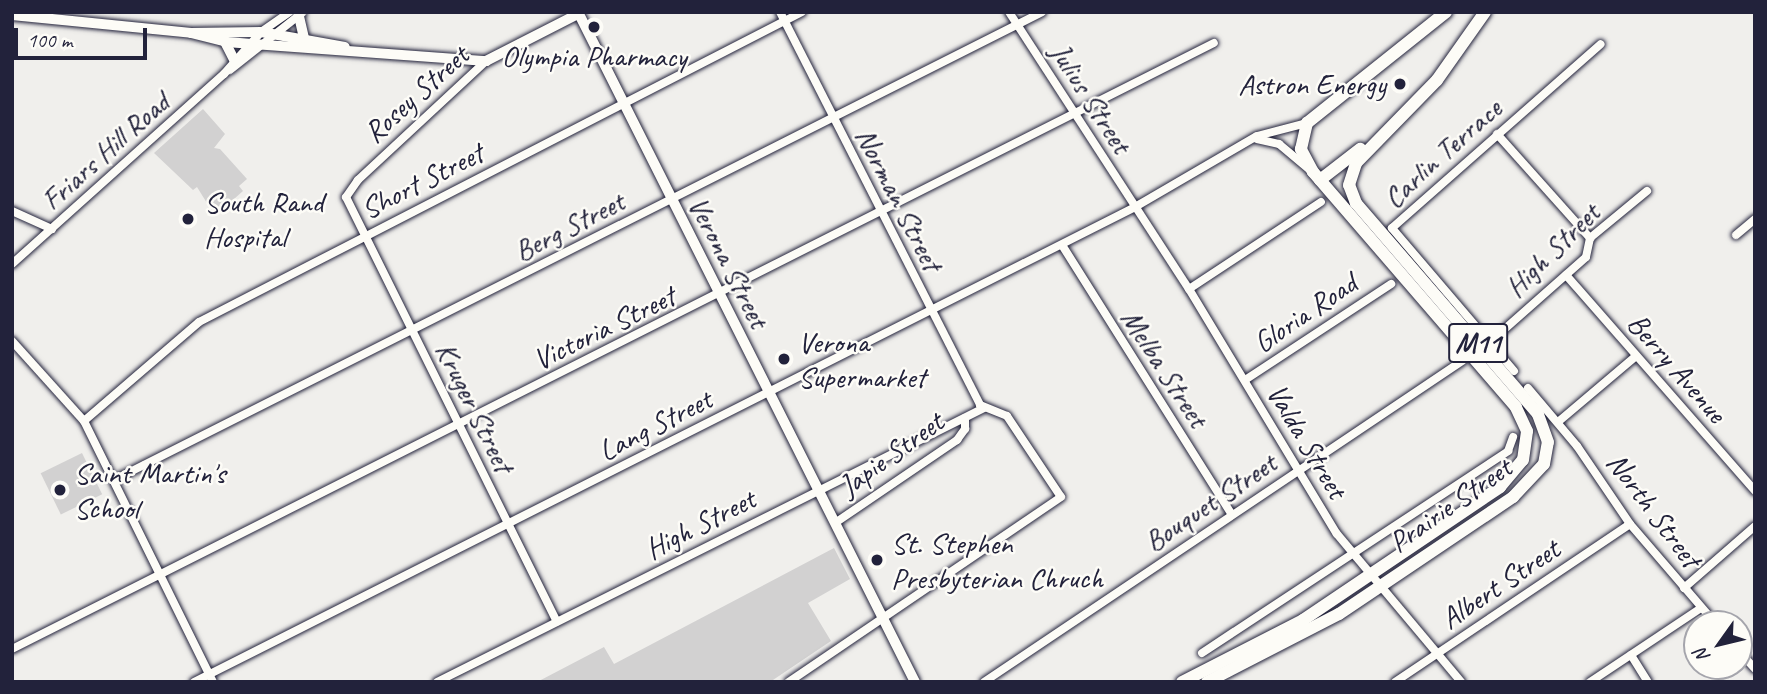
<!DOCTYPE html>
<style>
body{margin:0}
#map{position:relative;width:1767px;height:694px;overflow:hidden;background:#f0efec;font-family:Caveat,sans-serif}
div>[style]{position:absolute}
.green>*{inset:0;background:#d2d1d1;transform-origin:0 0}
.roads{filter:drop-shadow(0 0 2px #22223b) drop-shadow(0 0 2px #22223b)}
.street>*{height:8px;margin:-4px;padding:0 4px;transform-origin:4px;border-radius:4px;background:#fdfcf7}
.secondary>*{height:10px;margin:-5px;padding:0 5px;transform-origin:5px;border-radius:5px;background:#fdfcf7}
.primary>*{height:12px;margin:-6px;padding:0 6px;transform-origin:6px;border-radius:6px;background:#fdfcf7}
.dots>*{width:19px;height:19px;translate:-50% -50%;box-sizing:border-box;border:4px solid #fdfcf7;border-radius:50%}
span{translate:-50% -50%;white-space:nowrap;text-align:center;line-height:1.15;-webkit-text-stroke:5px #fdfcf7;paint-order:stroke}
.shield-label span{padding:2px 5px;background:#fdfcf7;border:2px solid;border-radius:5px;-webkit-text-stroke-width:0}
.shield-label{font-size:28px;color:#22223b;font-weight:700}
.poi-label{font-size:30px;color:#22223b}
.right{translate:-100% -50%;text-align:right}
.left{translate:0 -50%;text-align:left}
.street-label{font-size:30px;color:#22223b}
.frame{position:absolute;inset:0;border:14px solid #22223b;pointer-events:none}
.north{position:absolute;left:1683px;top:610px;width:70px;height:70px;box-sizing:border-box;background:#fdfcf7;border:2px solid #a5a5ac;border-radius:50%;rotate:236deg;font-size:19px;font-weight:700;line-height:28px;text-align:center;color:#22223b}
.north::after{content:'';display:block;margin:auto;width:24px;height:32px;background:#22223b;clip-path:polygon(50% 0,100% 100%,50% 72%,0 100%)}
.scale{position:absolute;left:14px;top:28px;width:133px;height:32px;box-sizing:border-box;border:4px solid #22223b;border-top:0;padding-left:9px;font-size:21px;line-height:24px;white-space:nowrap;color:#22223b;-webkit-text-stroke:5px #fdfcf7;paint-order:stroke}
</style>
<div id="map">
<div class="green">
<div style="clip-path:polygon(203px 109px,225px 134px,214px 148px,220px 149px,247px 179px,239px 186px,243px 191px,215px 216px,197px 187px,193px 190px,154px 153px)"></div>
<div style="left:82px;top:453px;width:46px;height:46px;rotate:64deg"></div>
<div style="clip-path:polygon(834px 548px,850px 579px,808px 603px,831px 641px,770px 682px,537px 682px,604px 647px,614px 664px)"></div>
</div>
<div class="roads">
<div class="street">
<div style="left:780px;top:12px;width:441px;rotate:63deg"></div>
<div style="left:980px;top:405px;width:29px;rotate:22deg"></div>
<div style="left:1007px;top:416px;width:97px;rotate:56.3deg"></div>
<div style="left:1061px;top:497px;width:329px;rotate:145.8deg"></div>
<div style="left:1009px;top:12px;width:330px;rotate:57deg"></div>
<div style="left:1189px;top:289px;width:286px;rotate:58.9deg"></div>
<div style="left:1337px;top:534px;width:193px;rotate:50deg"></div>
<div style="left:486px;top:61px;width:175px;rotate:137.1deg"></div>
<div style="left:358px;top:180px;width:21px;rotate:125deg"></div>
<div style="left:346px;top:197px;width:474px;rotate:63.6deg"></div>
<div style="left:230px;top:70px;width:92px;rotate:-38.4deg"></div>
<div style="left:1497px;top:134px;width:140px;rotate:48.2deg"></div>
<div style="left:1257px;top:139px;width:23px;rotate:13deg"></div>
<div style="left:1279px;top:144px;width:38px;rotate:40deg"></div>
<div style="left:12px;top:211px;width:44px;rotate:24.2deg"></div>
<div style="left:1736px;top:235px;width:25px;rotate:-40deg"></div>
<div style="left:1062px;top:245px;width:319px;rotate:57.8deg"></div>
<div style="left:12px;top:264px;width:285px;rotate:-41.9deg"></div>
<div style="left:224px;top:74px;width:56px;rotate:-48.6deg"></div>
<div style="left:261px;top:32px;width:35px;rotate:-35deg"></div>
<div style="left:1566px;top:275px;width:287px;rotate:48.8deg"></div>
<div style="left:1189px;top:289px;width:158px;rotate:-33.4deg"></div>
<div style="left:12px;top:341px;width:108px;rotate:48deg"></div>
<div style="left:84px;top:421px;width:291px;rotate:63.7deg"></div>
<div style="left:1490px;top:342px;width:128px;rotate:-41.5deg"></div>
<div style="left:1586px;top:257px;width:19px;rotate:-78deg"></div>
<div style="left:1590px;top:238px;width:74px;rotate:-39.5deg"></div>
<div style="left:1514px;top:371px;width:188px;rotate:-130.5deg"></div>
<div style="left:1392px;top:228px;width:278px;rotate:-41.4deg"></div>
<div style="left:1245px;top:380px;width:175px;rotate:-33.3deg"></div>
<div style="left:1528px;top:388px;width:76px;rotate:49.8deg"></div>
<div style="left:1577px;top:446px;width:94px;rotate:55.8deg"></div>
<div style="left:1630px;top:524px;width:132px;rotate:49.3deg"></div>
<div style="left:84px;top:421px;width:152px;rotate:-40.7deg"></div>
<div style="left:199px;top:322px;width:678px;rotate:-27.21deg"></div>
<div style="left:1558px;top:422px;width:102px;rotate:-40.2deg"></div>
<div style="left:116px;top:479px;width:1037px;rotate:-26.76deg"></div>
<div style="left:835px;top:523px;width:148px;rotate:-34.2deg"></div>
<div style="left:957px;top:440px;width:14px;rotate:-54deg"></div>
<div style="left:965px;top:429px;width:11px;rotate:-90deg"></div>
<div style="left:1684px;top:588px;width:94px;rotate:-41.1deg"></div>
<div style="left:12px;top:649px;width:1346px;rotate:-26.76deg"></div>
<div style="left:1739px;top:651px;width:24px;rotate:48deg"></div>
<div style="left:1202px;top:653px;width:367px;rotate:-33.4deg"></div>
<div style="left:1508px;top:451px;width:15px;rotate:-70deg"></div>
<div style="left:1631px;top:655px;width:32px;rotate:58deg"></div>
<div style="left:194px;top:682px;width:1054px;rotate:-26.78deg"></div>
<div style="left:1135px;top:207px;width:141px;rotate:-30.2deg"></div>
<div style="left:1257px;top:136px;width:52px;rotate:-14.6deg"></div>
<div style="left:437px;top:682px;width:612px;rotate:-26.61deg"></div>
<div style="left:984px;top:682px;width:576px;rotate:-33.88deg"></div>
<div style="left:1395px;top:682px;width:283px;rotate:-33.9deg"></div>
<div style="left:1590px;top:682px;width:133px;rotate:-33.7deg"></div>
</div>
<div class="secondary">
<div style="left:298px;top:12px;width:26px;rotate:77deg"></div>
<div style="left:578px;top:12px;width:750px;rotate:63.3deg"></div>
<div style="left:12px;top:15px;width:180px;rotate:5.7deg"></div>
<div style="left:191px;top:33px;width:70px;rotate:-0.8deg"></div>
<div style="left:261px;top:32px;width:85px;rotate:10.1deg"></div>
<div style="left:191px;top:33px;width:36px;rotate:14deg"></div>
<div style="left:226px;top:42px;width:261px;rotate:4.2deg"></div>
<div style="left:486px;top:61px;width:103px;rotate:-27.1deg"></div>
<div style="left:223px;top:38px;width:25px;rotate:63deg"></div>
</div>
<div class="primary">
<div style="left:1320px;top:180px;width:51px;rotate:-37.8deg"></div>
<div style="left:1182px;top:682px;width:136px;rotate:-27.1deg"></div>
<div style="left:1303px;top:620px;width:238px;rotate:-34deg"></div>
<div style="left:1500px;top:487px;width:35px;rotate:-50deg"></div>
<div style="left:1523px;top:460px;width:29px;rotate:-82deg"></div>
<div style="left:1527px;top:431px;width:26px;rotate:-115deg"></div>
<div style="left:1516px;top:407px;width:311px;rotate:-130.8deg"></div>
<div style="left:1313px;top:172px;width:26px;rotate:-118deg"></div>
<div style="left:1301px;top:149px;width:27px;rotate:-77deg"></div>
<div style="left:1307px;top:123px;width:178px;rotate:-38.6deg"></div>
<div style="left:1207px;top:682px;width:148px;rotate:-27.3deg"></div>
<div style="left:1339px;top:614px;width:210px;rotate:-33.9deg"></div>
<div style="left:1513px;top:497px;width:45px;rotate:-46.8deg"></div>
<div style="left:1544px;top:464px;width:22px;rotate:-80deg"></div>
<div style="left:1548px;top:442px;width:30px;rotate:-110deg"></div>
<div style="left:1538px;top:414px;width:279px;rotate:-130.8deg"></div>
<div style="left:1356px;top:203px;width:19px;rotate:-111deg"></div>
<div style="left:1349px;top:185px;width:23px;rotate:-72deg"></div>
<div style="left:1356px;top:163px;width:116px;rotate:-45.7deg"></div>
<div style="left:1437px;top:80px;width:83px;rotate:-54.8deg"></div>
</div>
</div>
<div class="dots">
<div style="left:594px;top:27px;background:#22223b"></div>
<div style="left:1400px;top:84px;background:#22223b"></div>
<div style="left:188px;top:219px;background:#22223b"></div>
<div style="left:784px;top:359px;background:#22223b"></div>
<div style="left:60px;top:490px;background:#22223b"></div>
<div style="left:877px;top:560px;background:#22223b"></div>
</div>
<div class="shield-label">
<span style="left:1478px;top:343px">M11</span>
</div>
<div class="poi-label">
<span style="left:594px;top:56px">Olympia Pharmacy</span>
<span class="right" style="left:1386px;top:84px">Astron Energy</span>
<span class="left" style="left:204px;top:219px">South Rand<br>Hospital</span>
<span class="left" style="left:798px;top:359px">Verona<br>Supermarket</span>
<span class="left" style="left:74px;top:490px">Saint Martin's<br>School</span>
<span class="left" style="left:891px;top:560px">St. Stephen<br>Presbyterian Chruch</span>
</div>
<div class="street-label">
<span style="left:416px;top:94px;rotate:-42deg">Rosey Street</span>
<span style="left:1091px;top:98px;rotate:57deg">Julius Street</span>
<span style="left:105px;top:151px;rotate:-42deg">Friars Hill Road</span>
<span style="left:1442px;top:153px;rotate:-42deg">Carlin Terrace</span>
<span style="left:422px;top:181px;rotate:-27deg">Short Street</span>
<span style="left:899px;top:199px;rotate:63deg">Norman Street</span>
<span style="left:569px;top:226px;rotate:-27deg">Berg Street</span>
<span style="left:1552px;top:250px;rotate:-45deg">High Street</span>
<span style="left:729px;top:262px;rotate:63deg">Verona Street</span>
<span style="left:1305px;top:313px;rotate:-34deg">Gloria Road</span>
<span style="left:604px;top:328px;rotate:-26deg">Victoria Street</span>
<span style="left:1165px;top:368px;rotate:57deg">Melba Street</span>
<span style="left:1677px;top:368px;rotate:49deg">Berry Avenue</span>
<span style="left:475px;top:407px;rotate:64deg">Kruger Street</span>
<span style="left:655px;top:425px;rotate:-27deg">Lang Street</span>
<span style="left:1307px;top:441px;rotate:59deg">Valda Street</span>
<span style="left:891px;top:454px;rotate:-36deg">Japie Street</span>
<span style="left:1210px;top:502px;rotate:-34deg">Bouquet Street</span>
<span style="left:1450px;top:505px;rotate:-35deg">Prairie Street</span>
<span style="left:1654px;top:510px;rotate:53deg">North Street</span>
<span style="left:700px;top:524px;rotate:-27deg">High Street</span>
<span style="left:1500px;top:584px;rotate:-34deg">Albert Street</span>
</div>
<div class="frame"></div>
<div class="north">N</div>
<div class="scale">100 m</div>
</div>
